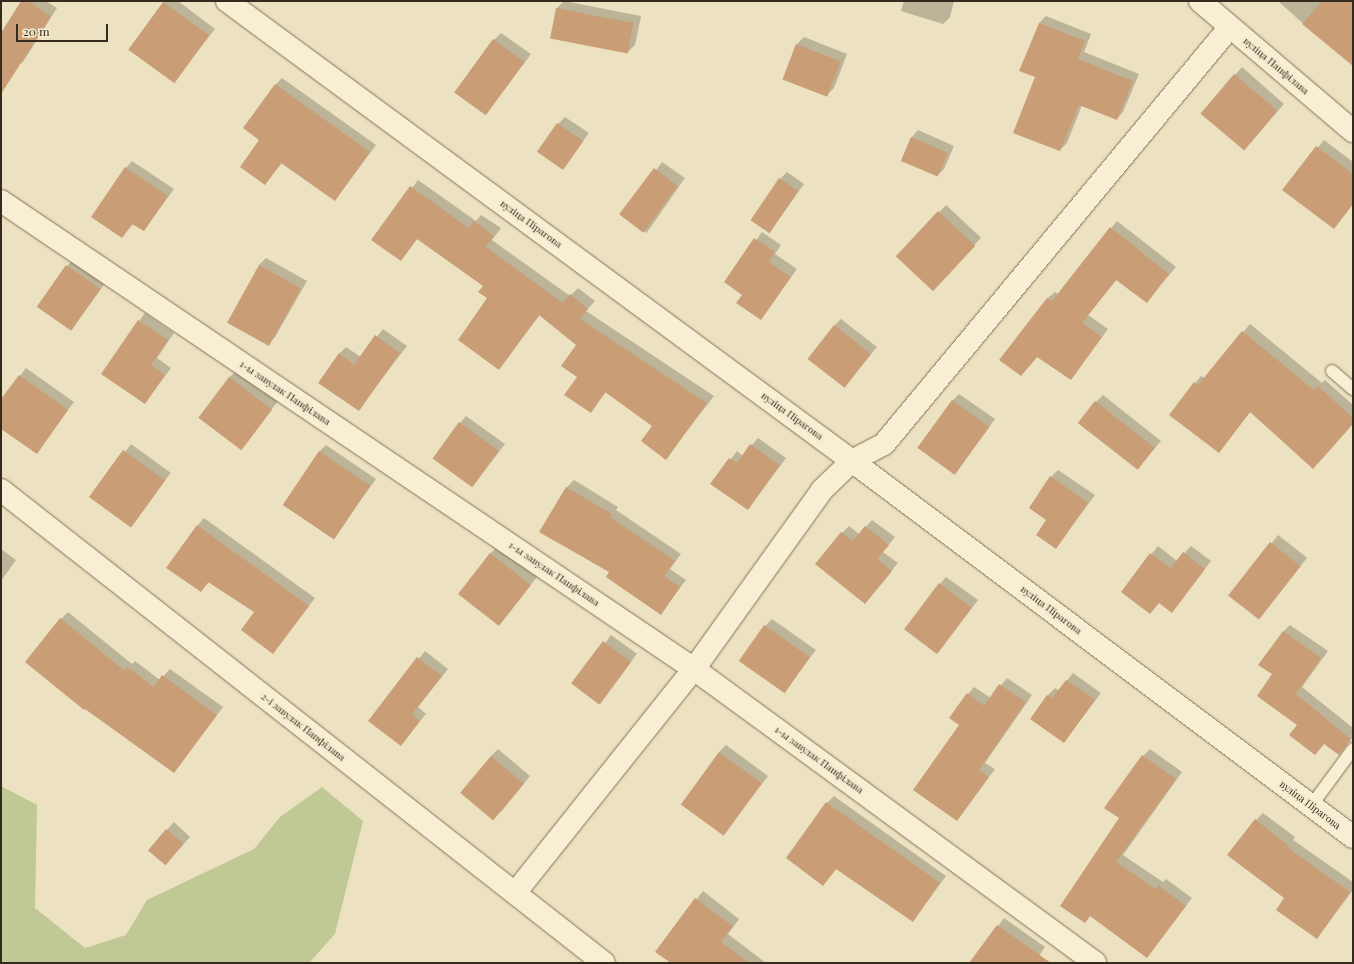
<!DOCTYPE html>
<meta charset="utf-8">
<style>
body{margin:0}
#map{position:relative;width:1354px;height:964px;overflow:hidden;background:#ece1c0;font-family:"Playfair Display",serif}
div>[style]{position:absolute}
.green>*{inset:0;background:#c0c995}
.shadow>*{inset:0;background:#0003;transform-origin:0 0}
.building>*{inset:0;background:#c99e77;transform-origin:0 0}
.roads{filter:drop-shadow(0 0 1px #847259) drop-shadow(0 0 1px #847259)}
.lane>*{height:12px;margin:-6px;padding:0 6px;transform-origin:6px;border-radius:6px;background:#f7eed3}
.street>*{height:22px;margin:-11px;padding:0 11px;transform-origin:11px;border-radius:11px;background:#f7eed3}
span{translate:-50% -50%;white-space:nowrap;text-align:center;line-height:1.15;-webkit-text-stroke:4px #f4ebcf;paint-order:stroke}
.street-label{font-size:10px;color:#342a1d}
.frame{position:absolute;inset:0;border:2px solid #342a1d;pointer-events:none}
.scale{position:absolute;left:16px;top:24px;width:92px;height:18px;box-sizing:border-box;border:2px solid #342a1d;border-top:0;padding-left:5px;font-size:12px;line-height:14px;white-space:nowrap;color:#342a1d;-webkit-text-stroke:3px #f4ebcf;paint-order:stroke}
</style>
<div id="map">
<div class="green">
<div style="clip-path:polygon(1px 786px,37px 805px,35px 908px,85px 948px,126px 935px,147px 900px,254px 849px,280px 817px,322px 787px,363px 821px,335px 934px,309px 963px,1px 963px)"></div>
</div>
<div class="shadow">
<div style="clip-path:polygon(22px 1px,46px 1px,57px 8px,23px 62px,1px 79px,1px 35px)"></div>
<div style="clip-path:polygon(165px 1px,178px 1px,215px 29px,174px 81px,129px 49px)"></div>
<div style="clip-path:polygon(564px 1px,641px 16px,635px 45px,628px 52px,551px 37px,557px 8px)"></div>
<div style="clip-path:polygon(904px 1px,954px 1px,950px 17px,943px 24px,901px 11px)"></div>
<div style="clip-path:polygon(1278px 1px,1353px 1px,1353px 64px,1299px 20px)"></div>
<div style="clip-path:polygon(1046px 16px,1091px 34px,1084px 52px,1139px 74px,1123px 112px,1117px 119px,1082px 105px,1067px 143px,1060px 150px,1036px 76px,1039px 23px)"></div>
<div style="clip-path:polygon(501px 33px,531px 54px,486px 114px,494px 40px)"></div>
<div style="clip-path:polygon(804px 37px,847px 54px,834px 88px,827px 95px,784px 79px,797px 44px)"></div>
<div style="clip-path:polygon(1242px 67px,1284px 104px,1250px 143px,1201px 113px)"></div>
<div style="clip-path:polygon(282px 78px,376px 145px,335px 200px,282px 163px,265px 184px,260px 140px,275px 85px)"></div>
<div style="clip-path:polygon(565px 117px,589px 133px,562px 169px,558px 124px)"></div>
<div style="clip-path:polygon(918px 130px,954px 146px,944px 169px,937px 176px,912px 137px)"></div>
<div style="clip-path:polygon(1324px 140px,1353px 162px,1353px 204px,1333px 228px,1284px 190px)"></div>
<div style="clip-path:polygon(132px 161px,174px 189px,144px 230px,134px 223px,122px 237px,126px 168px)"></div>
<div style="left:662px;top:162px;width:28px;height:67px;rotate:35deg"></div>
<div style="clip-path:polygon(787px 172px,804px 184px,770px 232px,780px 179px)"></div>
<div style="clip-path:polygon(418px 180px,476px 221px,481px 215px,501px 228px,492px 240px,570px 296px,578px 288px,595px 301px,586px 311px,714px 396px,666px 458px,653px 426px,606px 392px,591px 412px,578px 377px,577px 344px,540px 315px,499px 368px,489px 298px,484px 285px,418px 238px,400px 260px,373px 240px)"></div>
<div style="left:946px;top:205px;width:48px;height:71px;rotate:43deg"></div>
<div style="clip-path:polygon(1117px 221px,1176px 267px,1146px 302px,1117px 279px,1088px 315px,1108px 329px,1071px 379px,1038px 356px,1021px 375px,1001px 360px,1048px 298px,1055px 292px,1058px 294px)"></div>
<div style="clip-path:polygon(762px 232px,781px 245px,775px 254px,797px 269px,761px 319px,743px 294px,726px 282px)"></div>
<div style="clip-path:polygon(266px 258px,307px 281px,275px 337px,268px 344px,259px 265px)"></div>
<div style="clip-path:polygon(74px 259px,106px 282px,72px 329px,67px 266px)"></div>
<div style="clip-path:polygon(145px 313px,174px 333px,157px 358px,171px 368px,145px 403px,102px 374px)"></div>
<div style="clip-path:polygon(841px 319px,877px 347px,844px 387px,834px 326px)"></div>
<div style="clip-path:polygon(1250px 324px,1322px 383px,1325px 380px,1353px 405px,1353px 423px,1251px 411px,1219px 452px,1195px 383px,1201px 376px,1205px 378px)"></div>
<div style="clip-path:polygon(383px 329px,407px 346px,358px 410px,339px 354px,346px 347px,361px 357px)"></div>
<div style="clip-path:polygon(26px 368px,74px 402px,36px 453px,1px 428px,1px 401px)"></div>
<div style="clip-path:polygon(236px 371px,278px 401px,241px 449px,229px 378px)"></div>
<div style="clip-path:polygon(959px 394px,995px 419px,956px 473px,952px 401px)"></div>
<div style="clip-path:polygon(1103px 395px,1161px 441px,1138px 468px,1096px 402px)"></div>
<div style="clip-path:polygon(466px 416px,505px 444px,473px 486px,460px 423px)"></div>
<div style="clip-path:polygon(758px 438px,786px 458px,748px 509px,712px 484px,737px 451px,743px 456px)"></div>
<div style="left:131px;top:444px;width:49px;height:67px;rotate:36deg"></div>
<div style="clip-path:polygon(326px 445px,376px 479px,333px 537px,319px 452px)"></div>
<div style="clip-path:polygon(1058px 470px,1095px 495px,1056px 548px,1047px 519px,1051px 477px)"></div>
<div style="clip-path:polygon(574px 480px,618px 507px,616px 510px,681px 554px,670px 569px,686px 580px,661px 613px,610px 572px,541px 532px,567px 487px)"></div>
<div style="clip-path:polygon(204px 518px,315px 598px,273px 653px,255px 612px,210px 581px,201px 591px,198px 525px)"></div>
<div style="clip-path:polygon(872px 520px,895px 537px,883px 552px,898px 563px,865px 603px,842px 533px,849px 526px,859px 534px)"></div>
<div style="left:1278px;top:535px;width:37px;height:77px;rotate:38deg"></div>
<div style="clip-path:polygon(1158px 546px,1177px 561px,1191px 546px,1211px 561px,1172px 612px,1160px 602px,1150px 613px,1122px 592px)"></div>
<div style="clip-path:polygon(497px 547px,537px 577px,499px 624px,490px 554px)"></div>
<div style="clip-path:polygon(1px 549px,16px 560px,1px 581px)"></div>
<div style="clip-path:polygon(946px 577px,978px 600px,938px 653px,940px 584px)"></div>
<div style="clip-path:polygon(68px 612px,132px 664px,135px 661px,160px 680px,170px 669px,223px 707px,174px 772px,85px 707px,61px 619px)"></div>
<div style="clip-path:polygon(772px 619px,816px 650px,784px 692px,765px 626px)"></div>
<div style="clip-path:polygon(1290px 625px,1328px 651px,1302px 687px,1353px 728px,1353px 737px,1339px 754px,1325px 743px,1315px 754px,1273px 674px,1283px 632px)"></div>
<div style="left:611px;top:635px;width:32px;height:62px;rotate:36deg"></div>
<div style="clip-path:polygon(425px 651px,448px 669px,418px 707px,426px 714px,400px 745px,369px 721px)"></div>
<div style="clip-path:polygon(1073px 673px,1101px 693px,1064px 742px,1031px 719px,1048px 695px,1055px 688px,1059px 691px)"></div>
<div style="clip-path:polygon(1007px 678px,1032px 695px,985px 763px,995px 769px,957px 820px,961px 725px,968px 694px,974px 687px,991px 698px)"></div>
<div style="clip-path:polygon(726px 745px,768px 776px,723px 835px,719px 752px)"></div>
<div style="clip-path:polygon(498px 749px,530px 776px,501px 812px,491px 756px)"></div>
<div style="clip-path:polygon(1150px 749px,1182px 772px,1123px 855px,1163px 882px,1166px 879px,1192px 898px,1147px 957px,1091px 915px,1085px 922px,1143px 756px)"></div>
<div style="clip-path:polygon(834px 796px,946px 876px,913px 921px,837px 868px,823px 884px,827px 803px)"></div>
<div style="clip-path:polygon(1263px 813px,1295px 837px,1293px 840px,1353px 882px,1353px 890px,1317px 938px,1285px 898px,1256px 820px)"></div>
<div style="clip-path:polygon(174px 822px,190px 837px,172px 857px,149px 850px)"></div>
<div style="clip-path:polygon(703px 891px,739px 919px,728px 934px,766px 963px,672px 963px,657px 952px)"></div>
<div style="clip-path:polygon(1004px 918px,1045px 947px,1034px 963px,971px 963px)"></div>
</div>
<div class="building">
<div style="clip-path:polygon(21px 1px,28px 1px,51px 16px,1px 94px,1px 33px)"></div>
<div style="clip-path:polygon(1322px 1px,1353px 1px,1353px 66px,1302px 24px)"></div>
<div style="left:163px;top:2px;width:57px;height:59px;rotate:36deg"></div>
<div style="left:556px;top:8px;width:79px;height:31px;rotate:11deg"></div>
<div style="clip-path:polygon(1039px 23px,1085px 41px,1078px 59px,1133px 81px,1117px 120px,1079px 105px,1060px 151px,1013px 133px,1035px 77px,1019px 71px)"></div>
<div style="left:493px;top:39px;width:39px;height:66px;rotate:36deg"></div>
<div style="left:796px;top:44px;width:48px;height:38px;rotate:21deg"></div>
<div style="left:1234px;top:74px;width:57px;height:52px;rotate:40deg"></div>
<div style="clip-path:polygon(275px 84px,370px 152px,335px 201px,281px 163px,265px 185px,240px 167px,259px 140px,243px 128px)"></div>
<div style="left:557px;top:123px;width:32px;height:35px;rotate:35deg"></div>
<div style="left:911px;top:137px;width:40px;height:26px;rotate:23deg"></div>
<div style="clip-path:polygon(1316px 146px,1353px 174px,1353px 204px,1334px 229px,1282px 190px)"></div>
<div style="clip-path:polygon(125px 167px,168px 196px,144px 231px,132px 224px,122px 238px,91px 217px)"></div>
<div style="left:654px;top:168px;width:30px;height:58px;rotate:37deg"></div>
<div style="left:779px;top:178px;width:23px;height:51px;rotate:34deg"></div>
<div style="clip-path:polygon(410px 186px,469px 228px,474px 221px,494px 236px,486px 247px,563px 303px,570px 294px,588px 309px,580px 319px,707px 403px,666px 460px,641px 441px,652px 426px,605px 392px,591px 413px,564px 395px,577px 377px,561px 366px,576px 345px,539px 315px,499px 370px,458px 340px,487px 298px,478px 292px,483px 286px,417px 239px,401px 261px,371px 240px)"></div>
<div style="left:938px;top:211px;width:51px;height:62px;rotate:43deg"></div>
<div style="clip-path:polygon(1110px 227px,1169px 274px,1147px 303px,1116px 280px,1082px 323px,1102px 337px,1071px 380px,1037px 357px,1021px 376px,999px 360px,1047px 298px,1052px 301px)"></div>
<div style="clip-path:polygon(754px 238px,775px 252px,769px 262px,791px 277px,761px 320px,736px 303px,742px 295px,724px 282px)"></div>
<div style="left:66px;top:265px;width:42px;height:51px;rotate:35deg"></div>
<div style="left:259px;top:265px;width:48px;height:66px;rotate:29deg"></div>
<div style="clip-path:polygon(138px 320px,168px 340px,151px 365px,165px 375px,145px 404px,101px 374px)"></div>
<div style="left:834px;top:325px;width:47px;height:43px;rotate:38deg"></div>
<div style="clip-path:polygon(1242px 331px,1314px 390px,1318px 386px,1353px 418px,1353px 424px,1313px 469px,1250px 412px,1219px 453px,1169px 415px,1194px 382px,1198px 385px)"></div>
<div style="clip-path:polygon(375px 335px,400px 353px,359px 411px,318px 383px,339px 353px,354px 365px)"></div>
<div style="clip-path:polygon(19px 375px,68px 410px,37px 454px,1px 429px,1px 399px)"></div>
<div style="left:229px;top:377px;width:54px;height:51px;rotate:37deg"></div>
<div style="left:952px;top:400px;width:46px;height:59px;rotate:36deg"></div>
<div style="left:1095px;top:401px;width:76px;height:28px;rotate:38deg"></div>
<div style="left:459px;top:422px;width:49px;height:45px;rotate:36deg"></div>
<div style="clip-path:polygon(750px 444px,780px 465px,748px 510px,710px 484px,729px 458px,737px 463px)"></div>
<div style="left:123px;top:450px;width:52px;height:58px;rotate:36deg"></div>
<div style="left:319px;top:451px;width:62px;height:65px;rotate:34deg"></div>
<div style="clip-path:polygon(1050px 476px,1088px 503px,1056px 549px,1036px 535px,1046px 520px,1029px 508px)"></div>
<div style="clip-path:polygon(566px 487px,612px 514px,610px 517px,675px 561px,664px 576px,680px 587px,661px 615px,606px 577px,609px 572px,539px 532px)"></div>
<div style="clip-path:polygon(197px 525px,309px 606px,273px 654px,241px 630px,254px 612px,208px 582px,201px 592px,166px 568px)"></div>
<div style="clip-path:polygon(865px 526px,889px 545px,877px 559px,892px 571px,865px 604px,815px 564px,841px 532px,853px 541px)"></div>
<div style="left:1270px;top:542px;width:39px;height:68px;rotate:38deg"></div>
<div style="clip-path:polygon(1183px 552px,1205px 569px,1172px 613px,1159px 603px,1150px 614px,1121px 592px,1150px 553px,1171px 568px)"></div>
<div style="left:490px;top:553px;width:52px;height:52px;rotate:38deg"></div>
<div style="left:939px;top:583px;width:41px;height:58px;rotate:37deg"></div>
<div style="clip-path:polygon(60px 618px,125px 671px,127px 667px,154px 687px,162px 675px,217px 715px,174px 773px,85px 709px,84px 710px,25px 662px)"></div>
<div style="left:764px;top:625px;width:56px;height:44px;rotate:35deg"></div>
<div style="clip-path:polygon(1283px 631px,1321px 658px,1296px 694px,1351px 739px,1339px 755px,1324px 744px,1315px 755px,1289px 735px,1297px 725px,1257px 696px,1272px 674px,1258px 665px)"></div>
<div style="left:603px;top:641px;width:35px;height:53px;rotate:37deg"></div>
<div style="clip-path:polygon(417px 657px,442px 676px,412px 714px,420px 721px,401px 746px,368px 721px)"></div>
<div style="clip-path:polygon(1066px 680px,1095px 700px,1064px 743px,1030px 719px,1047px 695px,1052px 698px)"></div>
<div style="clip-path:polygon(999px 684px,1026px 702px,979px 770px,989px 777px,957px 821px,913px 790px,959px 725px,949px 718px,967px 693px,984px 706px)"></div>
<div style="left:719px;top:752px;width:53px;height:65px;rotate:36deg"></div>
<div style="clip-path:polygon(1142px 755px,1176px 779px,1116px 862px,1156px 889px,1158px 885px,1186px 906px,1147px 958px,1090px 916px,1085px 923px,1060px 906px,1119px 818px,1104px 808px)"></div>
<div style="left:491px;top:756px;width:43px;height:48px;rotate:40deg"></div>
<div style="clip-path:polygon(826px 802px,940px 883px,913px 922px,836px 869px,823px 886px,786px 858px)"></div>
<div style="clip-path:polygon(1255px 819px,1288px 845px,1287px 847px,1350px 892px,1317px 939px,1276px 910px,1284px 898px,1227px 855px)"></div>
<div style="left:166px;top:829px;width:23px;height:28px;rotate:40deg"></div>
<div style="clip-path:polygon(695px 898px,733px 926px,721px 942px,750px 963px,671px 963px,655px 952px)"></div>
<div style="clip-path:polygon(997px 925px,1051px 963px,969px 963px)"></div>
</div>
<div class="roads">
<div class="lane">
<div style="left:1332px;top:371px;width:28px;rotate:41deg"></div>
<div style="left:1311px;top:806px;width:71px;rotate:-53.6deg"></div>
</div>
<div class="street">
<div style="left:227px;top:1px;width:776px;rotate:36.35deg"></div>
<div style="left:852px;top:461px;width:626px;rotate:36.89deg"></div>
<div style="left:1200px;top:1px;width:201px;rotate:40.4deg"></div>
<div style="left:1px;top:201px;width:836px;rotate:34.03deg"></div>
<div style="left:694px;top:669px;width:497px;rotate:36.2deg"></div>
<div style="left:1px;top:490px;width:766px;rotate:38.11deg"></div>
<div style="left:515px;top:893px;width:287px;rotate:-51.4deg"></div>
<div style="left:694px;top:669px;width:220px;rotate:-54.4deg"></div>
<div style="left:822px;top:490px;width:42px;rotate:-44deg"></div>
<div style="left:852px;top:461px;width:36px;rotate:-28deg"></div>
<div style="left:884px;top:444px;width:542px;rotate:-50.32deg"></div>
</div>
</div>
<div class="street-label">
<span style="left:1276px;top:66px;rotate:40deg">вуліца Панфілава</span>
<span style="left:531px;top:224px;rotate:36deg">вуліца Пірагова</span>
<span style="left:285px;top:393px;rotate:34deg">1-ы завулак Панфілава</span>
<span style="left:792px;top:416px;rotate:36deg">вуліца Пірагова</span>
<span style="left:554px;top:574px;rotate:34deg">1-ы завулак Панфілава</span>
<span style="left:1051px;top:610px;rotate:37deg">вуліца Пірагова</span>
<span style="left:303px;top:727px;rotate:38deg">2-і завулак Панфілава</span>
<span style="left:819px;top:760px;rotate:36deg">1-ы завулак Панфілава</span>
<span style="left:1310px;top:805px;rotate:37deg">вуліца Пірагова</span>
</div>
<div class="frame"></div>
<div class="scale">20 m</div>
</div>
